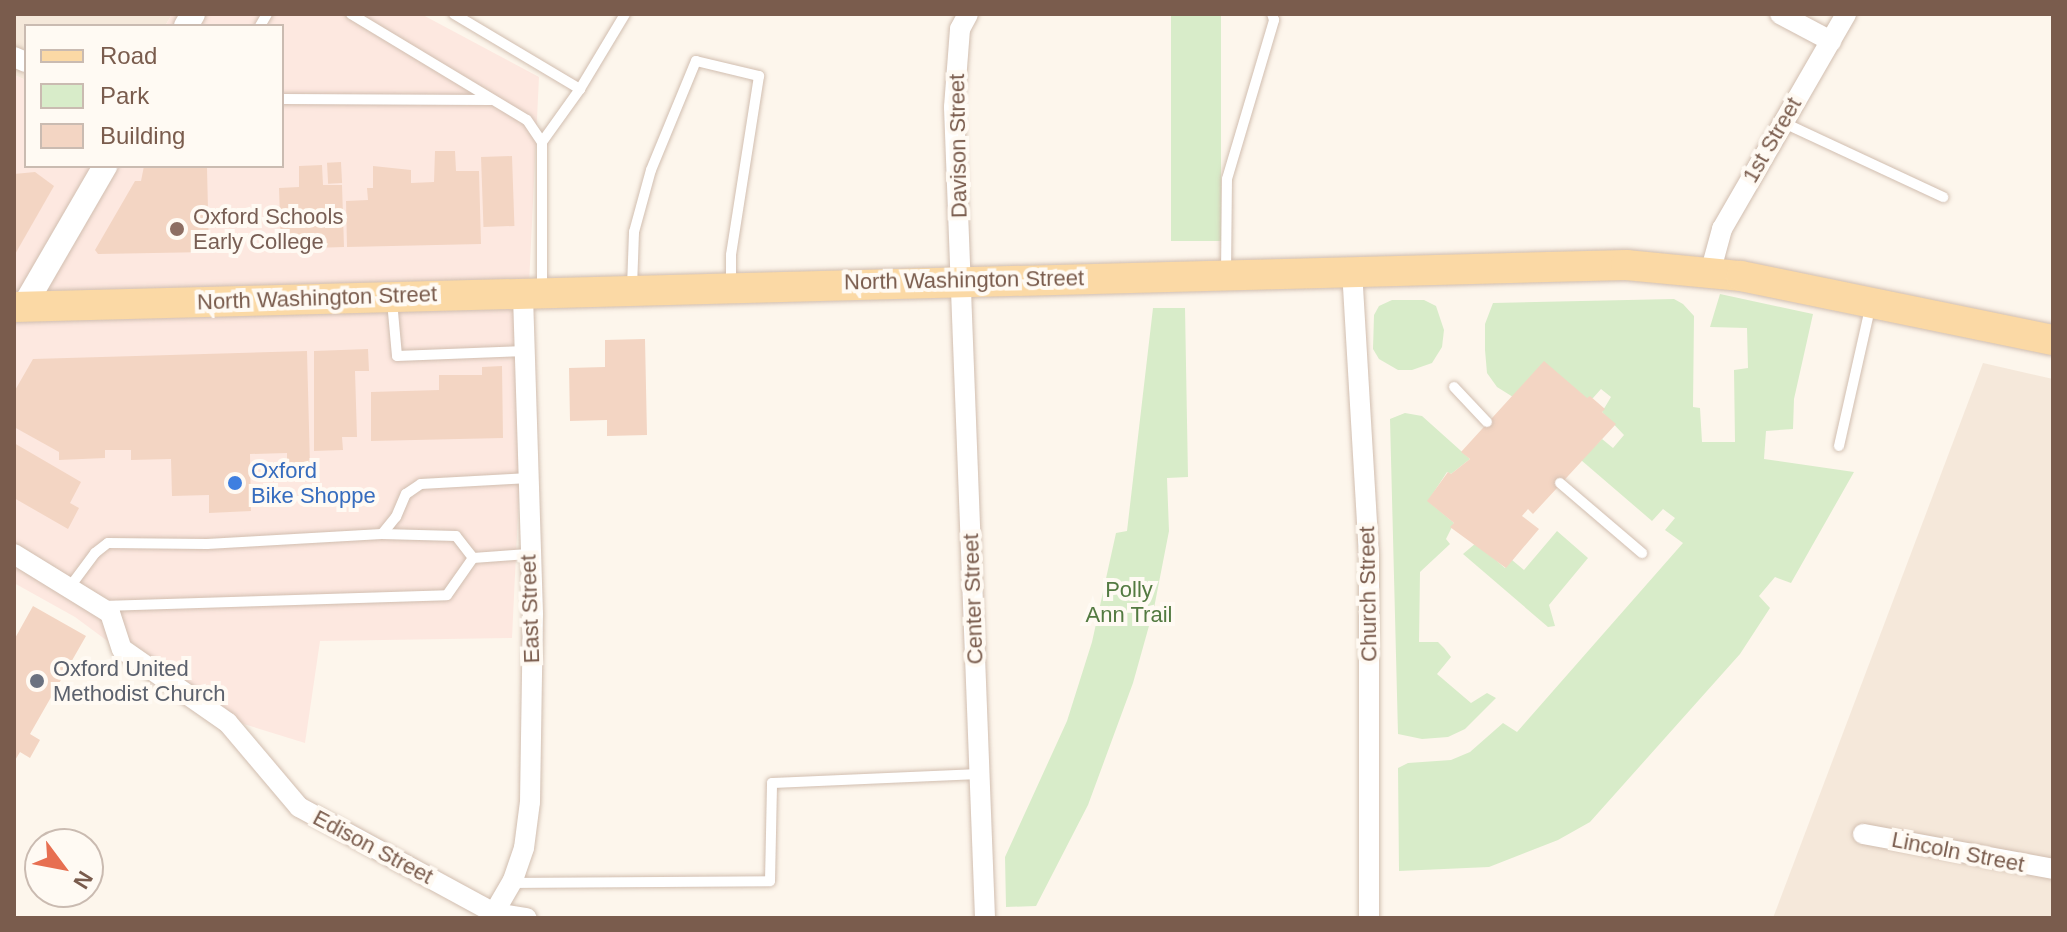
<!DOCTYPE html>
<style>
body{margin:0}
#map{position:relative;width:2067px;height:932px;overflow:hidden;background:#fdf6ec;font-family:Helvetica,sans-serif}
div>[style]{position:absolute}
.residential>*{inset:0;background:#f5e8da}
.commercial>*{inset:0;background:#fde8e0}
.green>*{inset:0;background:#d8ecc9;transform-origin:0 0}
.building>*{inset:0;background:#f3d5c3;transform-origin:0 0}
.roads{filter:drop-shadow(0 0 2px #d1beb0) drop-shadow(0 0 2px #d1beb0)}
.service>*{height:10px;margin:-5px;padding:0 5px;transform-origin:5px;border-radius:5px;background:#fff}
.minor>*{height:20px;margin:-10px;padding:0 10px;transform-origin:10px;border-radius:10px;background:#fff}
.tertiary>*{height:24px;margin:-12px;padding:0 12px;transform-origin:12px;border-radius:12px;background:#fff}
.primary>*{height:30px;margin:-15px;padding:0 15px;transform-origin:15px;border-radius:15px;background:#fbd9a5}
.dots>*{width:22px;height:22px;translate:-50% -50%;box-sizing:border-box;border:4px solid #fffaf3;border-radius:50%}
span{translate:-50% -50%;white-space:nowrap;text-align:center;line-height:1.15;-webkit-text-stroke:8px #fffaf3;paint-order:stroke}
.street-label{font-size:22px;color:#7a5c4d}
.education-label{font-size:22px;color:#785e54}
.left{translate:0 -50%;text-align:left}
.shop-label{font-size:22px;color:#366cbe}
.park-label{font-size:22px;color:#537a41}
.worship-label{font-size:22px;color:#5b616d}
.frame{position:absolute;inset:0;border:16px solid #7a5c4d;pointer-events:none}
.legend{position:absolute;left:24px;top:24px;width:260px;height:144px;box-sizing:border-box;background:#fffaf3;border:2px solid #cabbb1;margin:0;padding:10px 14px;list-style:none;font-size:24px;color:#7a5c4d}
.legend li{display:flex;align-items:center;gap:16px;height:40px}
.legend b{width:40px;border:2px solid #cabbb1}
.north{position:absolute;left:24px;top:828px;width:80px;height:80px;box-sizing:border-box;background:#fffaf3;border:2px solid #cabbb1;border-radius:50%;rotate:122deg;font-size:22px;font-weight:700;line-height:32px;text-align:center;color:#7a5c4d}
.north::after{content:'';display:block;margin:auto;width:28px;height:36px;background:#e76f51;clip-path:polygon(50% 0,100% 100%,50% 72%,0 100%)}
</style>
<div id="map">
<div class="residential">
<div style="clip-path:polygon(14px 14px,172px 14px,165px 26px,26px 26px,26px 80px,14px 75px)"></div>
<div style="clip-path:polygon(1983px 363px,2053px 379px,2053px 918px,1773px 918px)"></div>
</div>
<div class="commercial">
<div style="clip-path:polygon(172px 14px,421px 14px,539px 77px,512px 638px,320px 641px,305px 743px,202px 711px,75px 617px,14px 583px,14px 75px,26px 80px,26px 166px,282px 166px,282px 26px,165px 26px)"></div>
</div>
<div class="green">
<div style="left:1171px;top:14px;width:50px;height:227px"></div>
<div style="clip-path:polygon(1720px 294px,1813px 314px,1794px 399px,1793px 429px,1766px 431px,1764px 459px,1854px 472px,1791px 583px,1775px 577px,1759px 596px,1770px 608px,1740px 654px,1590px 822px,1558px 840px,1489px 867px,1399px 871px,1398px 768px,1408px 763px,1451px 760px,1470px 752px,1503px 723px,1517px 732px,1683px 543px,1665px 530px,1675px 518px,1663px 509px,1652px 521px,1581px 460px,1602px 439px,1613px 448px,1624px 435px,1602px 412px,1611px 397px,1601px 389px,1593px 398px,1587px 398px,1513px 397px,1497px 387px,1487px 373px,1485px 350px,1485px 324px,1493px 303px,1674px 299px,1683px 304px,1694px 316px,1693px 407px,1700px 408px,1702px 442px,1735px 442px,1734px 370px,1748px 368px,1747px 328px,1710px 327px)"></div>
<div style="clip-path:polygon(1392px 300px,1424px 300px,1436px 306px,1444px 330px,1442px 347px,1432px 363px,1412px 370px,1398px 370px,1379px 359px,1373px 349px,1374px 315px,1379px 306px)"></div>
<div style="clip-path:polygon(1153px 308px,1185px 308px,1188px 477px,1167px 478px,1169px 531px,1154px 608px,1133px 683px,1088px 805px,1036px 906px,1006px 907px,1005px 857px,1067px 721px,1092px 642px,1116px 533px,1127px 531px)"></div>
<div style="clip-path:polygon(1405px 413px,1422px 416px,1470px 459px,1451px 474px,1447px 472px,1428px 501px,1454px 523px,1446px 539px,1450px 544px,1420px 572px,1419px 642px,1438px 642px,1444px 648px,1451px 657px,1437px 674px,1471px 703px,1487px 693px,1496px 698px,1465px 729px,1448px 737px,1422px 739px,1398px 734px,1390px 419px)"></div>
<div style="clip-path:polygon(1557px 531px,1588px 558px,1549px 605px,1555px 626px,1548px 627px,1463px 554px,1476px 543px,1505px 568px,1512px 560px,1524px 570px)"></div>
</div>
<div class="building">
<div style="clip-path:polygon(435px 151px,455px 151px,456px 171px,479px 171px,481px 244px,347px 247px,346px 201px,368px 200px,367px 188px,373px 188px,373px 166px,411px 170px,411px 183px,434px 182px)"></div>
<div style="left:512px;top:156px;width:70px;height:31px;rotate:88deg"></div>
<div style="left:341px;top:162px;width:21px;height:14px;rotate:87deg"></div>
<div style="clip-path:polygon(322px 165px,323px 185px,342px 185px,344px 247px,281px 249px,279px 188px,299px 187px,299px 166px)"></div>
<div style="clip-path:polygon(144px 166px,207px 168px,209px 252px,98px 254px,95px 250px,135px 181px,141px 181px)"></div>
<div style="clip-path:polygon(35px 172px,54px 186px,14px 256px,14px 174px)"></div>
<div style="clip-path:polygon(645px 339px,647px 435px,607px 436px,607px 420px,570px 421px,569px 368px,605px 367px,605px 340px)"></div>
<div style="clip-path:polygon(368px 349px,369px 371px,355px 371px,357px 437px,342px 437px,343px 450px,314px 451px,314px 351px)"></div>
<div style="clip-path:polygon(307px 351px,310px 466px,287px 467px,287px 453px,250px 454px,251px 511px,209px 513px,209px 495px,172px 496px,171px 459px,131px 460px,131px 450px,105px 450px,105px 458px,59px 460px,59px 452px,14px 427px,14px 392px,33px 359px)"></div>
<div style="clip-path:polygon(1544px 361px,1587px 398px,1590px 396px,1605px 409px,1602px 412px,1616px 424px,1533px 514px,1528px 509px,1522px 516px,1539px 529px,1506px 568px,1450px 527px,1454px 523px,1427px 501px,1448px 472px,1451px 474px,1470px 459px,1461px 452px)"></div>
<div style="clip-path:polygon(502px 366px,503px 438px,371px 441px,371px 392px,439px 390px,439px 375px,482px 375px,482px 367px)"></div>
<div style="clip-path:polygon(14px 443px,81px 482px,70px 503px,79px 508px,68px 529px,14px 498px)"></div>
<div style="clip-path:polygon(33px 606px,86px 636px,30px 734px,40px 740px,30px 758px,20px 752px,14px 762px,14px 640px)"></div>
</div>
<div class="roads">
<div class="service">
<div style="left:351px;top:14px;width:205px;rotate:31.1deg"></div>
<div style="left:527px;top:120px;width:27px;rotate:56deg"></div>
<div style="left:542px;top:142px;width:148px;rotate:90deg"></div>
<div style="left:454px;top:14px;width:147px;rotate:30.8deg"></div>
<div style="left:580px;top:89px;width:65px;rotate:125.6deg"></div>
<div style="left:260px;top:26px;width:14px;rotate:-60deg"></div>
<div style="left:580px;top:89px;width:87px;rotate:-59deg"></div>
<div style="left:282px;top:99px;width:209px;rotate:0.3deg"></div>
<div style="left:1782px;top:122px;width:178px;rotate:25deg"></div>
<div style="left:1226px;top:273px;width:94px;rotate:-89.4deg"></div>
<div style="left:1227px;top:179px;width:166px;rotate:-73.5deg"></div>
<div style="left:1274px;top:20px;width:6px;rotate:-108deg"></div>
<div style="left:632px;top:287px;width:55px;rotate:-87.9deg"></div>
<div style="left:634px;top:232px;width:64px;rotate:-74.7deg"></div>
<div style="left:651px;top:170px;width:118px;rotate:-67.6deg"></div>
<div style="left:696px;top:61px;width:65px;rotate:13.4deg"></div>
<div style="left:759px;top:76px;width:181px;rotate:98.9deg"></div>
<div style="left:731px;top:255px;width:29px;rotate:90deg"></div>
<div style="left:392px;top:301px;width:55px;rotate:84.8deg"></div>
<div style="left:397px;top:356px;width:128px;rotate:-2.2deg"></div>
<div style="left:1454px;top:387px;width:48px;rotate:46.7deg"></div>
<div style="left:1839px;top:446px;width:146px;rotate:-77.3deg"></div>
<div style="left:1560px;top:483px;width:108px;rotate:40.5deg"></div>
<div style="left:382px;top:534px;width:74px;rotate:1.5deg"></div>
<div style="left:456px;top:536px;width:28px;rotate:52deg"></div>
<div style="left:473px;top:558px;width:55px;rotate:-4.2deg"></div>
<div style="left:69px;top:588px;width:44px;rotate:-53.4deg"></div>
<div style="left:95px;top:553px;width:16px;rotate:-38deg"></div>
<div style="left:108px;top:543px;width:99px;rotate:0.6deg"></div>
<div style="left:207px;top:544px;width:175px;rotate:-3.3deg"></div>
<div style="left:382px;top:534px;width:22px;rotate:-51deg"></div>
<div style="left:396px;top:517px;width:25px;rotate:-67deg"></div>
<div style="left:406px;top:494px;width:18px;rotate:-34deg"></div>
<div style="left:421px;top:484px;width:108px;rotate:-3.2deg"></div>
<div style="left:103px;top:606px;width:344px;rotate:-1.8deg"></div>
<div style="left:447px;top:595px;width:45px;rotate:-54.9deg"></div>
<div style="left:511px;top:883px;width:259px;rotate:-0.4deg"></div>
<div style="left:770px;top:881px;width:98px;rotate:-88.8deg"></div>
<div style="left:772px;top:783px;width:208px;rotate:-2.5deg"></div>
</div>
<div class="minor">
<div style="left:968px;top:14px;width:17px;rotate:118deg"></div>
<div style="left:960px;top:29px;width:78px;rotate:94.4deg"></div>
<div style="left:954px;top:107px;width:812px;rotate:87.81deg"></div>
<div style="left:1780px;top:14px;width:58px;rotate:27.9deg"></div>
<div style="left:14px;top:57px;width:13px;rotate:23deg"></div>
<div style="left:1352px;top:270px;width:286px;rotate:86.6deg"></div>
<div style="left:1369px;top:555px;width:363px;rotate:90deg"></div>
<div style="left:1710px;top:273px;width:46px;rotate:-74.7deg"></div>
<div style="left:1722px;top:229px;width:248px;rotate:-60deg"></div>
<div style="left:14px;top:554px;width:113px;rotate:31.6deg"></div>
<div style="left:110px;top:613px;width:38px;rotate:72deg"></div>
<div style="left:122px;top:649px;width:129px;rotate:34.9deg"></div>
<div style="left:228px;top:723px;width:110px;rotate:49.8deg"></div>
<div style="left:299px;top:807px;width:222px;rotate:28.5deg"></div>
<div style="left:494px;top:913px;width:33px;rotate:9deg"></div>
<div style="left:1863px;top:834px;width:193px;rotate:10.4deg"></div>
<div style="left:491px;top:918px;width:44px;rotate:-59.9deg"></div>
<div style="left:513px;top:880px;width:34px;rotate:-71deg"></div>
<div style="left:524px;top:848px;width:46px;rotate:-82.6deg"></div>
<div style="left:530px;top:802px;width:188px;rotate:-89.1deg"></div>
<div style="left:533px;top:614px;width:322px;rotate:-91.8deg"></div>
</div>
<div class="tertiary">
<div style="left:186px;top:26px;width:14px;rotate:-60deg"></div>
<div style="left:24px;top:306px;width:162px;rotate:-59.9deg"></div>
</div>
<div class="primary">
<div style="left:14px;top:307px;width:1613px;rotate:-1.49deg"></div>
<div style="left:1626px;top:265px;width:116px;rotate:5.5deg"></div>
<div style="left:1741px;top:276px;width:318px;rotate:11.6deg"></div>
</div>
</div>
<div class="dots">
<div style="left:177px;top:229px;background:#8d6e63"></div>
<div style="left:235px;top:483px;background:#3f7fe0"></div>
<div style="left:37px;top:681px;background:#6b7280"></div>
</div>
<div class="street-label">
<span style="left:1772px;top:140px;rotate:-60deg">1st Street</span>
<span style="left:958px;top:146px;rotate:-91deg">Davison Street</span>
<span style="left:964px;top:280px;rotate:-1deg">North Washington Street</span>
<span style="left:317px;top:298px;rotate:-2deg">North Washington Street</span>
<span style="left:1368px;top:594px;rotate:-91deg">Church Street</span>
<span style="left:973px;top:599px;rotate:-92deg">Center Street</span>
<span style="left:530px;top:609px;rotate:-92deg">East Street</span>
<span style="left:373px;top:847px;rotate:28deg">Edison Street</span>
<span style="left:1958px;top:852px;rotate:11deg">Lincoln Street</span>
</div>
<div class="education-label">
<span class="left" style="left:193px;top:229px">Oxford Schools<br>Early College</span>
</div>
<div class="shop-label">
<span class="left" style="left:251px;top:483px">Oxford<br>Bike Shoppe</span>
</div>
<div class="park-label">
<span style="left:1129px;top:602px">Polly<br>Ann Trail</span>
</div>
<div class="worship-label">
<span class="left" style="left:53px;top:681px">Oxford United<br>Methodist Church</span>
</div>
<div class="frame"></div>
<ul class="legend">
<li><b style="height:10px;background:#fbd9a5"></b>Road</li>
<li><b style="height:22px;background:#d8ecc9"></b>Park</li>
<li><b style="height:22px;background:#f3d5c3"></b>Building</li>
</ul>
<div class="north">N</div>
</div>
